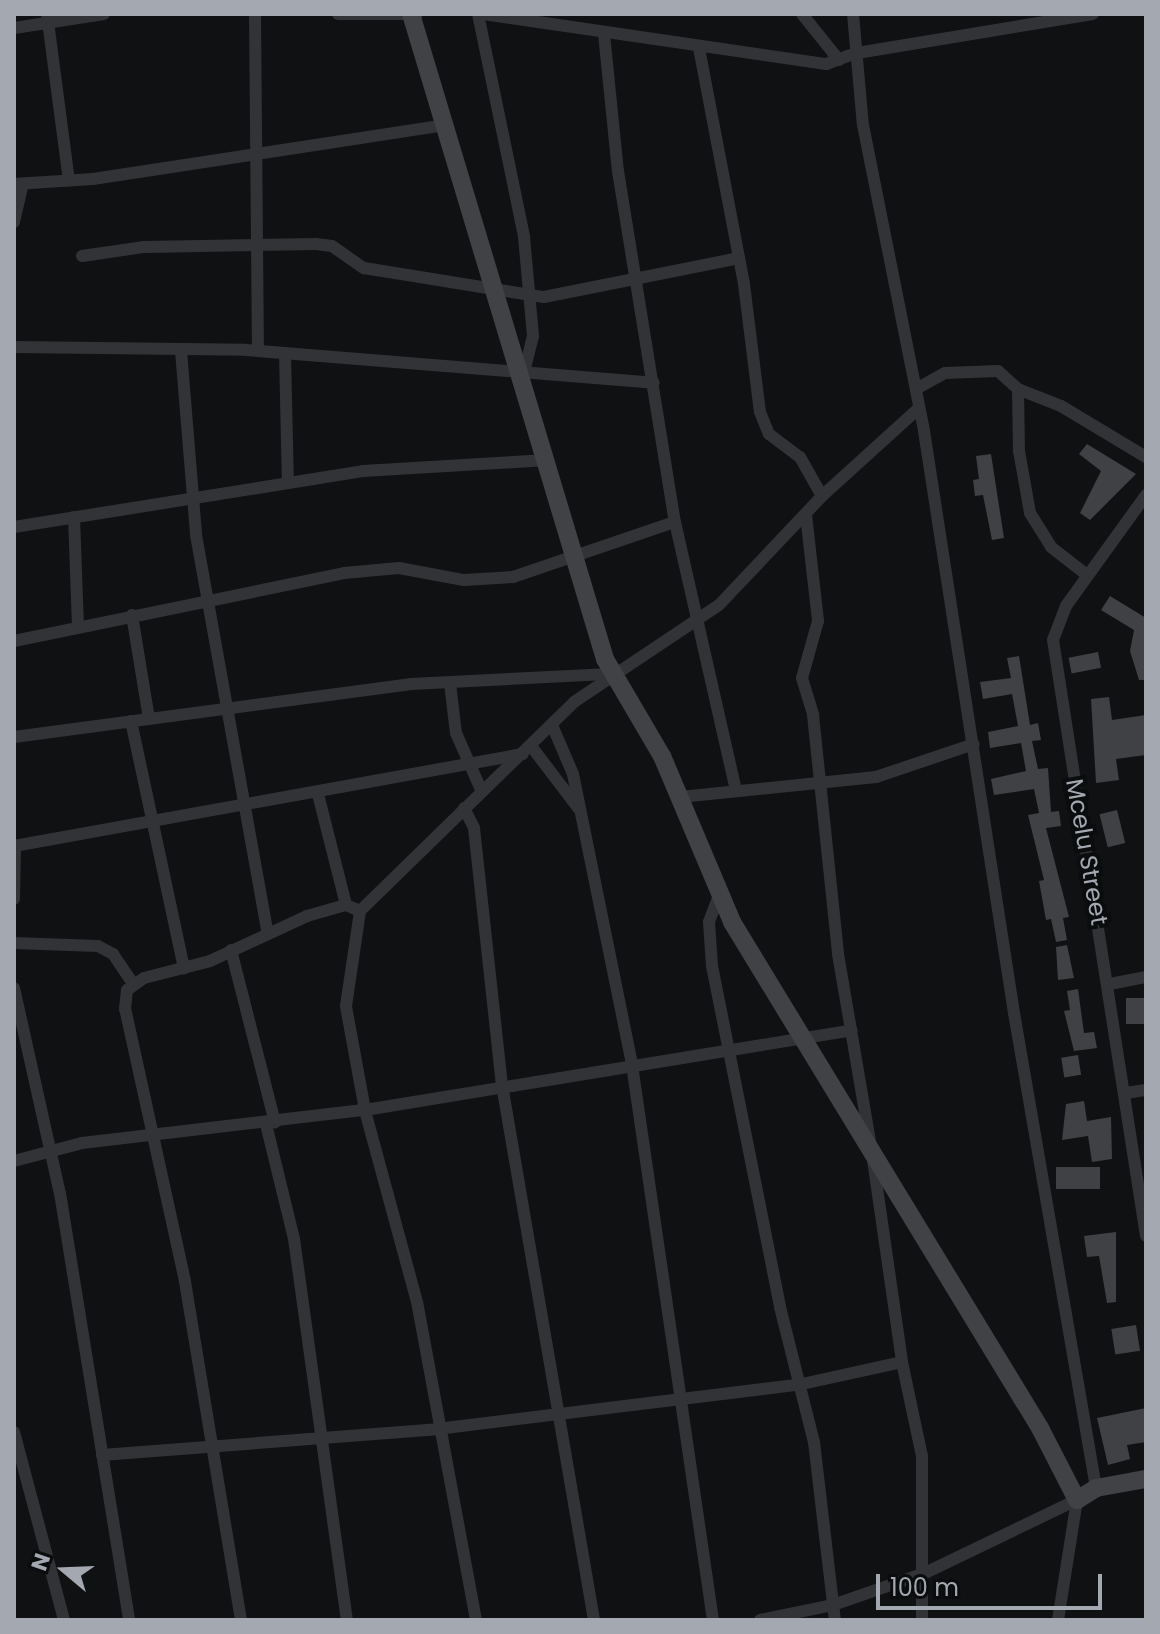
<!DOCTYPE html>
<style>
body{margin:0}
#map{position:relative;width:1160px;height:1634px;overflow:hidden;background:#101112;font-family:Poppins,sans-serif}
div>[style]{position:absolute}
.building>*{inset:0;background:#404145;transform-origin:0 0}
.street>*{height:12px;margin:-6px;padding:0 6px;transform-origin:6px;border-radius:6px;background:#323336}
.secondary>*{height:18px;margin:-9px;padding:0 9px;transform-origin:9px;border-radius:9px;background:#404246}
span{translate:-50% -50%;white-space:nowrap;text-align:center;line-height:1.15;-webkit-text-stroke:8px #0b0c0d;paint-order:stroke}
.street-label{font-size:24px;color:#a3a8b1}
.frame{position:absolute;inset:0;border:16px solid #a3a8b1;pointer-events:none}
.north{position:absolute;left:24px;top:1530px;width:80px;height:80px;-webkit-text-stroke:6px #0b0c0d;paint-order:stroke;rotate:289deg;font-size:22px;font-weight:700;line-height:32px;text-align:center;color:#a3a8b1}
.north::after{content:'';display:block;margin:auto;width:28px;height:36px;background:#a3a8b1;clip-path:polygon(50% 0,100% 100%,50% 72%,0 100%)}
.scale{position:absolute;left:876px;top:1574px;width:226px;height:36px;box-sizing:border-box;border:4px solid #a3a8b1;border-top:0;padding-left:10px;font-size:24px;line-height:28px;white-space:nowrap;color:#a3a8b1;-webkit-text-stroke:6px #0b0c0d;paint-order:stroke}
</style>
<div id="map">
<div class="building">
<div style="clip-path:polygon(1087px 444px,1136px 474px,1090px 520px,1080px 513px,1101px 471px,1079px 454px)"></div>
<div style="clip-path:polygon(991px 454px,1004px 538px,992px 540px,983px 495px,975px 496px,973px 480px,979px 479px,976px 456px)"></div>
<div style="clip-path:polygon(1110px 596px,1146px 618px,1146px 680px,1139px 680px,1130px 651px,1134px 630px,1101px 610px)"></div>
<div style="left:1098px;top:652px;width:16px;height:30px;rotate:79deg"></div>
<div style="clip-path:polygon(1019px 656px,1030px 725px,1038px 723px,1041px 740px,1032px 741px,1038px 769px,1048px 768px,1051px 812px,1059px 811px,1061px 826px,1046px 828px,1069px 917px,1063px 918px,1067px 940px,1056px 942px,1051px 919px,1046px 920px,1039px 881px,1044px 880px,1028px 815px,1039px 813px,1034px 789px,994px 795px,991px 779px,1026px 771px,1021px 743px,990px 748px,988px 732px,1018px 726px,1012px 694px,983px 699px,980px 682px,1011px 678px,1007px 658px)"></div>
<div style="clip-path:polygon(1109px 697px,1112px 720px,1146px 715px,1146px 755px,1116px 759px,1119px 780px,1096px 783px,1091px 699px)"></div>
<div style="left:1117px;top:810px;width:34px;height:18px;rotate:76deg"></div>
<div style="clip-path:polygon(1067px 945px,1074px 978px,1058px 980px,1056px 947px)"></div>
<div style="clip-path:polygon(1078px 989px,1084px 1033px,1094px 1032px,1097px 1048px,1074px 1051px,1064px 1011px,1070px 1010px,1067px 991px)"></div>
<div style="left:1146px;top:998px;width:26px;height:20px;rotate:90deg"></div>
<div style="left:1078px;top:1055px;width:20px;height:17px;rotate:81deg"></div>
<div style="clip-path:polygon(1084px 1101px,1087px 1121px,1111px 1117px,1112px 1159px,1092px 1162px,1088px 1136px,1062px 1140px,1066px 1104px)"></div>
<div style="left:1100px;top:1167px;width:22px;height:44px;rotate:90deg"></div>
<div style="clip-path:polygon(1116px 1232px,1116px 1302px,1107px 1303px,1099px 1256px,1087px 1257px,1084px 1236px)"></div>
<div style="left:1136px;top:1325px;width:26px;height:25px;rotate:81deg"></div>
<div style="clip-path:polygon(1146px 1408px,1146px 1442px,1127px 1445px,1130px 1459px,1108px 1465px,1097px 1418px)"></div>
</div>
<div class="street">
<div style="left:47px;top:14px;width:168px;rotate:82.5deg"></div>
<div style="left:255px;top:14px;width:337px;rotate:89.5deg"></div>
<div style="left:338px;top:14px;width:79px"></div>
<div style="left:478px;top:14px;width:228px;rotate:78.3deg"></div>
<div style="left:524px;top:237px;width:99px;rotate:84.8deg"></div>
<div style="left:533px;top:336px;width:41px;rotate:104deg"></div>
<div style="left:483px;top:14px;width:347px;rotate:8.3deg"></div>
<div style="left:826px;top:64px;width:33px;rotate:-20deg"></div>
<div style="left:857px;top:53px;width:239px;rotate:-9.4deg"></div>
<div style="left:802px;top:14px;width:59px;rotate:51.2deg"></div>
<div style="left:853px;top:14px;width:111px;rotate:84.9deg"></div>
<div style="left:863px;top:125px;width:312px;rotate:78.7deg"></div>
<div style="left:924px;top:431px;width:589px;rotate:81.21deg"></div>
<div style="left:1014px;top:1013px;width:482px;rotate:80.2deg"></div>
<div style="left:14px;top:28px;width:91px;rotate:-8.8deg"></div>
<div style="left:604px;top:34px;width:138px;rotate:84.2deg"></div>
<div style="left:618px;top:171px;width:356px;rotate:80.8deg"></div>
<div style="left:675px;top:522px;width:276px;rotate:77.2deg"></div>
<div style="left:699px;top:48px;width:240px;rotate:79.2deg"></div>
<div style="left:744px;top:284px;width:129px;rotate:82.9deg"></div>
<div style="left:760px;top:412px;width:24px;rotate:68deg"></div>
<div style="left:769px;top:434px;width:39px;rotate:37deg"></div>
<div style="left:800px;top:457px;width:45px;rotate:60.6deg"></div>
<div style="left:14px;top:184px;width:79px;rotate:-3.6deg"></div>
<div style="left:93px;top:179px;width:356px;rotate:-8.7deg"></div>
<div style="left:14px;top:222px;width:39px;rotate:-77deg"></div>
<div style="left:82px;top:256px;width:63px;rotate:-8.3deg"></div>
<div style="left:144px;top:247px;width:172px;rotate:-1deg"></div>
<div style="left:316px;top:244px;width:16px;rotate:7deg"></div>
<div style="left:332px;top:246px;width:39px;rotate:35deg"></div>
<div style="left:364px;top:268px;width:182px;rotate:9.2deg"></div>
<div style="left:544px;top:297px;width:199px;rotate:-11.3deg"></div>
<div style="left:14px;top:347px;width:232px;rotate:0.7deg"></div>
<div style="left:246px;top:350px;width:409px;rotate:4.6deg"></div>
<div style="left:181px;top:351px;width:185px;rotate:85.3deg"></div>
<div style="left:196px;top:535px;width:402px;rotate:79.8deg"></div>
<div style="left:285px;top:354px;width:128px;rotate:88.7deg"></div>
<div style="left:916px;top:389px;width:33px;rotate:-29deg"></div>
<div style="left:945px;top:373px;width:53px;rotate:-2.2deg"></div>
<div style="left:998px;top:371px;width:27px;rotate:42deg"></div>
<div style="left:1018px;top:389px;width:46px;rotate:21.6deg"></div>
<div style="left:1061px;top:406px;width:99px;rotate:31deg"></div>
<div style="left:1018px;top:389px;width:62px;rotate:89.1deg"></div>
<div style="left:1019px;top:451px;width:63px;rotate:79.9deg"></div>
<div style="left:1030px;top:513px;width:40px;rotate:58deg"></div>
<div style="left:1051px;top:547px;width:46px;rotate:37.9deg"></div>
<div style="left:1146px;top:495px;width:137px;rotate:125.8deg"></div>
<div style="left:1066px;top:606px;width:36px;rotate:111deg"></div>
<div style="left:1053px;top:640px;width:603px;rotate:81.13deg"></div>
<div style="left:806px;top:515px;width:107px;rotate:83.5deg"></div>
<div style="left:818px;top:621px;width:59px;rotate:105.7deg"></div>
<div style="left:802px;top:678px;width:39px;rotate:73deg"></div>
<div style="left:813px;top:715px;width:240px;rotate:84deg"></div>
<div style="left:838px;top:954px;width:191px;rotate:80.3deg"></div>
<div style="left:74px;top:517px;width:109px;rotate:87.9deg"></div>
<div style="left:14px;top:527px;width:353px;rotate:-9.1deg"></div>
<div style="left:363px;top:471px;width:185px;rotate:-3.4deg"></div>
<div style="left:132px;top:615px;width:105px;rotate:80.7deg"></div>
<div style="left:14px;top:641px;width:337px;rotate:-11.6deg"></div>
<div style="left:344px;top:573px;width:55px;rotate:-5.2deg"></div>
<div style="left:399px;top:568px;width:66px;rotate:10.5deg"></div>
<div style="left:464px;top:580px;width:49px;rotate:-3.5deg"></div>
<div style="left:513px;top:577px;width:171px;rotate:-18.8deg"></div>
<div style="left:450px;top:683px;width:50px;rotate:83.2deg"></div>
<div style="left:456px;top:733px;width:64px;rotate:66.2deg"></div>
<div style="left:131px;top:721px;width:253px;rotate:77.9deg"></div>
<div style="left:552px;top:725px;width:53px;rotate:66.8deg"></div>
<div style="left:573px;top:774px;width:297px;rotate:78.5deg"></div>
<div style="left:632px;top:1065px;width:561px;rotate:81.7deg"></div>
<div style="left:14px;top:737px;width:401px;rotate:-7.6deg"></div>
<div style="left:411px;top:684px;width:200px;rotate:-2.9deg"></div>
<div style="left:531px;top:746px;width:79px;rotate:52.7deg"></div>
<div style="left:318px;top:794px;width:114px;rotate:75.8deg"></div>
<div style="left:680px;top:797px;width:197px;rotate:-5.8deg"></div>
<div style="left:876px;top:777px;width:103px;rotate:-18.6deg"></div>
<div style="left:464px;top:808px;width:22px;rotate:63deg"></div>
<div style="left:474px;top:828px;width:259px;rotate:83.8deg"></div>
<div style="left:502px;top:1085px;width:543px;rotate:80.24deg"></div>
<div style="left:14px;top:846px;width:517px;rotate:-10.25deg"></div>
<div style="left:720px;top:893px;width:31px;rotate:111deg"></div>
<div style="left:709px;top:922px;width:44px;rotate:86.1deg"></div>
<div style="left:712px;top:966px;width:348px;rotate:78.7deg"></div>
<div style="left:780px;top:1307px;width:139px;rotate:75.9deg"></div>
<div style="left:814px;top:1442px;width:179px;rotate:83.3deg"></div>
<div style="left:14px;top:899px;width:53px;rotate:-88.9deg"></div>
<div style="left:14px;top:943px;width:84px;rotate:2deg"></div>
<div style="left:98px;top:946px;width:17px;rotate:28deg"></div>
<div style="left:113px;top:954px;width:37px;rotate:56deg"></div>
<div style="left:231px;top:950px;width:178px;rotate:75.7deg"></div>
<div style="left:1110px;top:984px;width:37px;rotate:-11deg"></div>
<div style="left:14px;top:988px;width:210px;rotate:77.4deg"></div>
<div style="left:60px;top:1193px;width:433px;rotate:80.8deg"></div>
<div style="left:1126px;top:1093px;width:20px;rotate:-9deg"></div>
<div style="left:266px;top:1124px;width:118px;rotate:76.3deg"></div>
<div style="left:294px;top:1239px;width:385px;rotate:82.1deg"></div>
<div style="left:873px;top:1160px;width:204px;rotate:81.8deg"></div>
<div style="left:902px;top:1362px;width:96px;rotate:78deg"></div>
<div style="left:922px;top:1456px;width:164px;rotate:90deg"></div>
<div style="left:14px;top:1161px;width:70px;rotate:-14.8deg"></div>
<div style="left:82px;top:1143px;width:285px;rotate:-6.7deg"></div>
<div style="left:365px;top:1110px;width:493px;rotate:-9.3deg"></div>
<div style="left:14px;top:1432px;width:195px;rotate:75.1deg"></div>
<div style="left:102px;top:1455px;width:336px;rotate:-4.4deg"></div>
<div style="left:437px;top:1429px;width:368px;rotate:-7deg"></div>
<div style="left:802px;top:1384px;width:102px;rotate:-12.4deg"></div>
<div style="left:241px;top:1620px;width:344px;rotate:-99.4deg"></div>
<div style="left:185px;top:1281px;width:279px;rotate:-102.4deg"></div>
<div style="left:125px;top:1009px;width:19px;rotate:-84deg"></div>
<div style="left:127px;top:990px;width:21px;rotate:-35deg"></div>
<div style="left:144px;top:978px;width:68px;rotate:-14.4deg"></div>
<div style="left:210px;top:961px;width:107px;rotate:-24.9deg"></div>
<div style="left:307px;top:916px;width:41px;rotate:-15.8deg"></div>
<div style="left:346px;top:905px;width:15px;rotate:23deg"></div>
<div style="left:476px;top:1620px;width:323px;rotate:-100.5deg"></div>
<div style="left:417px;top:1302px;width:199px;rotate:-105.2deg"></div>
<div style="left:365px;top:1110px;width:106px;rotate:-100.4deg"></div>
<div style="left:346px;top:1006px;width:96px;rotate:-81.6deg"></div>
<div style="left:360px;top:911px;width:299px;rotate:-44.3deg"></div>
<div style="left:574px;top:702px;width:174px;rotate:-33.8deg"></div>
<div style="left:719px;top:605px;width:150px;rotate:-46.6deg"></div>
<div style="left:822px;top:496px;width:131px;rotate:-42.2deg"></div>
<div style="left:760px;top:1620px;width:75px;rotate:-11.6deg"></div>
<div style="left:833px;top:1605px;width:97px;rotate:-19.2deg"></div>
<div style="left:925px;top:1573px;width:169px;rotate:-25.7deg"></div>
<div style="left:1058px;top:1620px;width:121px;rotate:-81deg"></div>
</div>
<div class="secondary">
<div style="left:411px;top:14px;width:674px;rotate:73.26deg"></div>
<div style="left:605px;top:659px;width:113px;rotate:59.6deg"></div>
<div style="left:662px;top:756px;width:180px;rotate:67.1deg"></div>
<div style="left:732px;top:922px;width:592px;rotate:58.67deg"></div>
<div style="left:1040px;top:1428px;width:81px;rotate:62.8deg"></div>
<div style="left:1077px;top:1500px;width:22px;rotate:-32deg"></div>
<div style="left:1096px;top:1488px;width:51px;rotate:-10.2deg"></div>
</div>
<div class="street-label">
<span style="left:1087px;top:852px;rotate:80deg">Mcelu Street</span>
</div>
<div class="frame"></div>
<div class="north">N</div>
<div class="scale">100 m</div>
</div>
